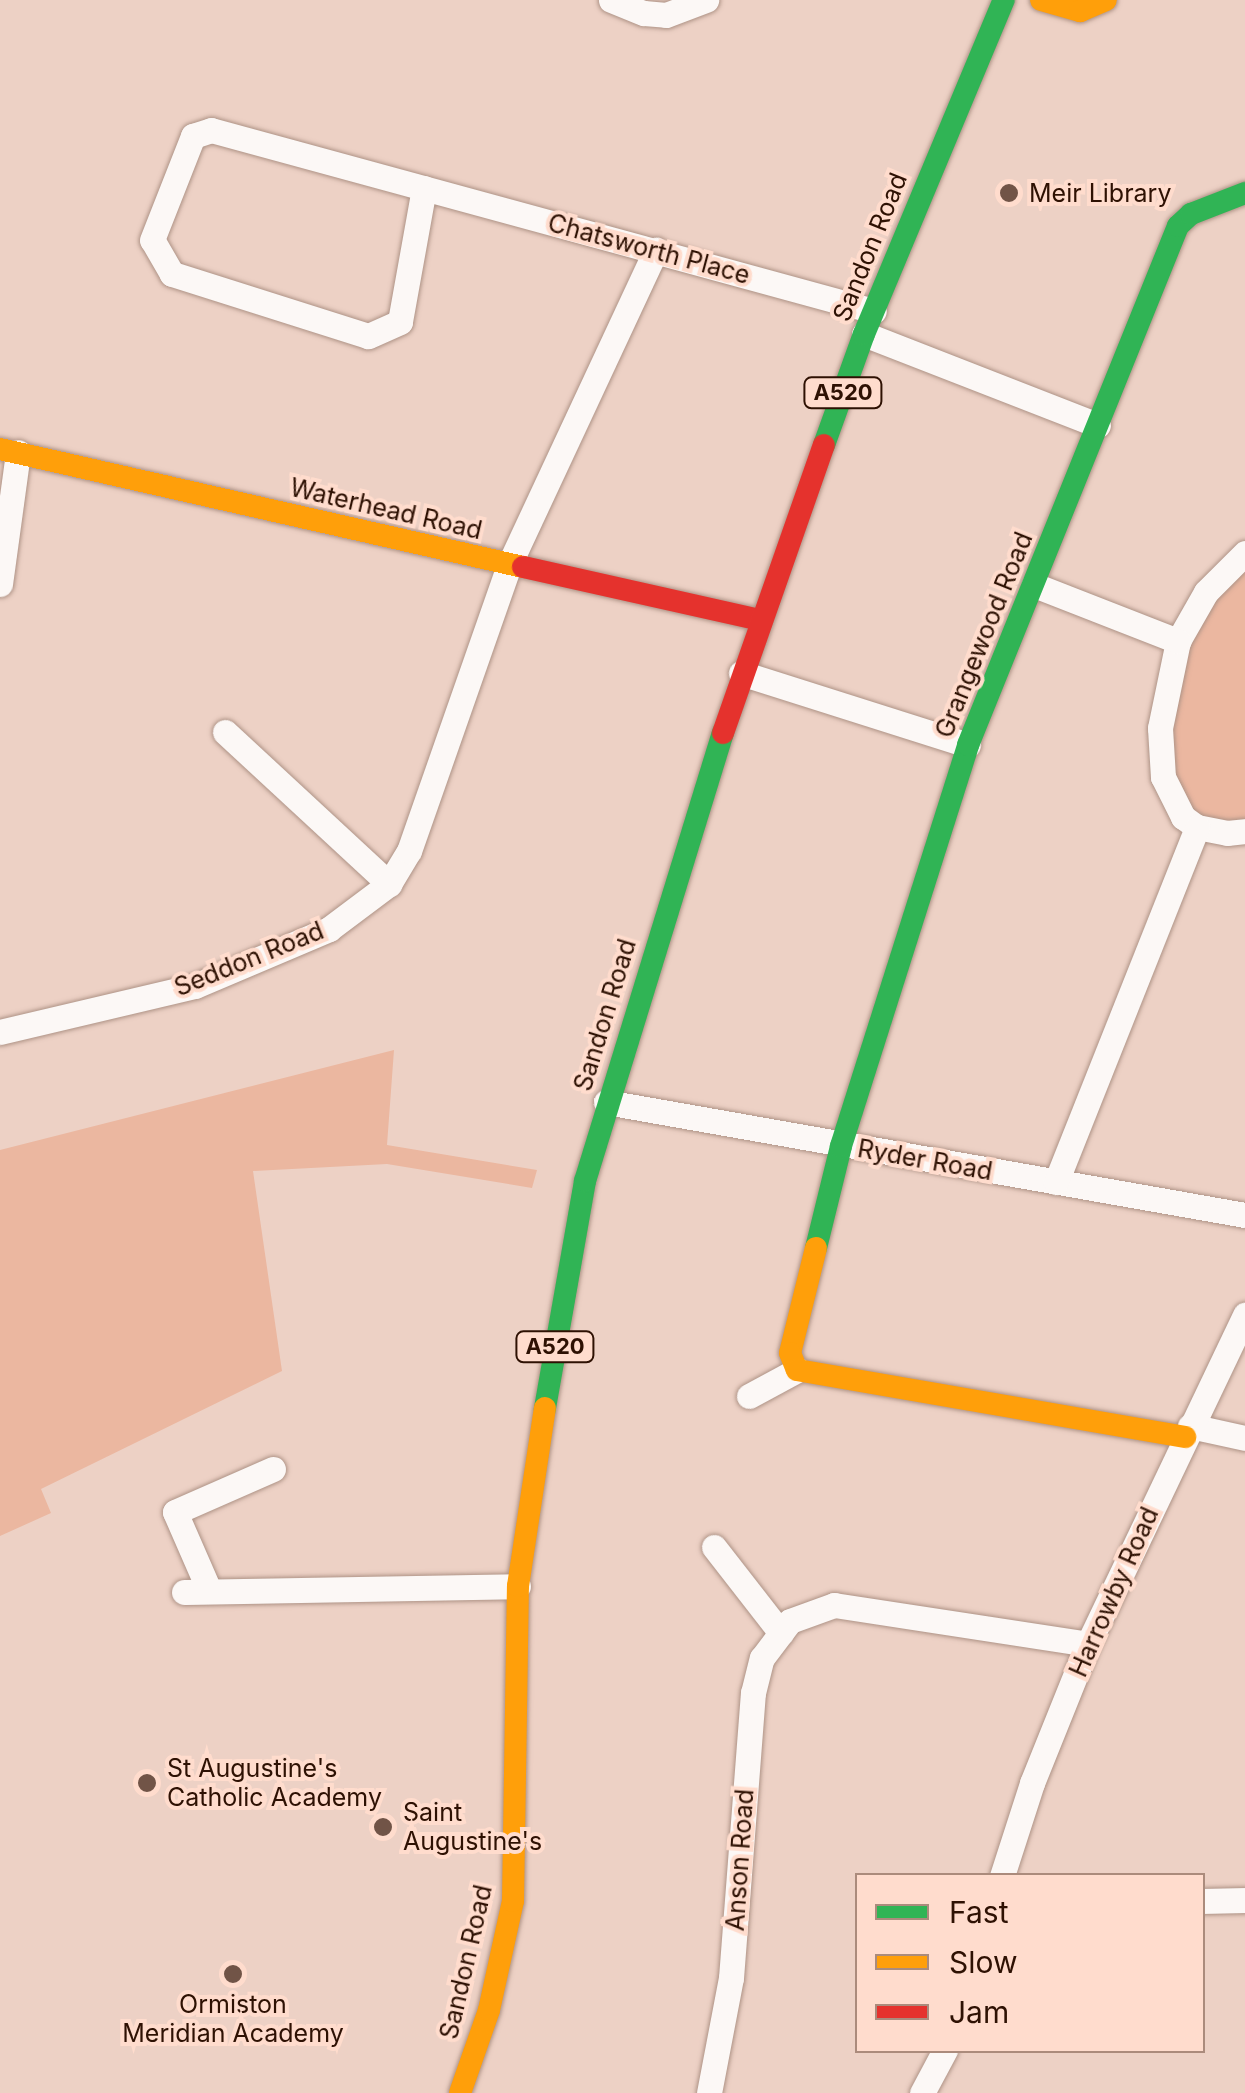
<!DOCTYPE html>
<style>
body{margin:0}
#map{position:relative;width:1245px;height:2093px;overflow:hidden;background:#edd1c5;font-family:Inter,sans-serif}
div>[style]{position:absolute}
.green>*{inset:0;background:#ebb7a0}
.roads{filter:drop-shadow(0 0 2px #ae9386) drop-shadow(0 0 2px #ae9386)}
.street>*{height:25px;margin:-12.5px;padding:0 12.5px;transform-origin:12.5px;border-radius:12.5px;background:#fcf8f6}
.fast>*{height:22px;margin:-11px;padding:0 11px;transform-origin:11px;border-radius:11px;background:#30b455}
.slow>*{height:22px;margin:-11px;padding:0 11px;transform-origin:11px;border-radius:11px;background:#ff9f0a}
.jam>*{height:22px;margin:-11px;padding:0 11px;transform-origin:11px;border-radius:11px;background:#e5322d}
.dots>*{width:28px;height:28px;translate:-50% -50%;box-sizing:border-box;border:5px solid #ffdccd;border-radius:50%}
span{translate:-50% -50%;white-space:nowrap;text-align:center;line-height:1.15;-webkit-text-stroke:8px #ffdccd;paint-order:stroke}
.shield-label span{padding:2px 8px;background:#ffdccd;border:2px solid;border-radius:8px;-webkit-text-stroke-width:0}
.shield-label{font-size:22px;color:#2e1103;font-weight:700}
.poi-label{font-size:25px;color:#2e1103}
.left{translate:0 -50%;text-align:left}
.street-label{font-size:25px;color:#2e1103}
.legend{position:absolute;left:855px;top:1873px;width:350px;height:180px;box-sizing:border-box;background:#ffdccd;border:2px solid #ab8b7c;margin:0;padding:12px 18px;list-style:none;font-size:30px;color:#2e1103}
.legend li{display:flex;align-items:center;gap:20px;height:50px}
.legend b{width:50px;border:2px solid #ab8b7c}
</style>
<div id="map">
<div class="green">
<div style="clip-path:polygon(1245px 565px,1245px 821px,1207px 820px,1190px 810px,1172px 775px,1169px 728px,1188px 643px,1214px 598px)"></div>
<div style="clip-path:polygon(394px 1050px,387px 1145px,537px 1170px,532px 1188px,387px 1164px,253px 1171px,282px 1371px,41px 1489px,51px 1513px,0 1536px,0 1150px)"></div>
</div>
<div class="roads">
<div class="street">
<div style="left:611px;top:0;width:35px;rotate:22deg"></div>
<div style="left:644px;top:13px;width:22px;rotate:5deg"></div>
<div style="left:666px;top:15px;width:43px;rotate:-20.6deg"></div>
<div style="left:424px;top:188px;width:136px;rotate:100.2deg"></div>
<div style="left:400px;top:322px;width:35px;rotate:156deg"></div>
<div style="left:368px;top:336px;width:206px;rotate:-162.4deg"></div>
<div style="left:172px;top:274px;width:39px;rotate:-120deg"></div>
<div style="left:152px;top:240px;width:112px;rotate:-68.5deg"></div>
<div style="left:193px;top:136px;width:19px;rotate:-18deg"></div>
<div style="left:211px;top:130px;width:687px;rotate:15.27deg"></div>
<div style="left:864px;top:334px;width:251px;rotate:21.3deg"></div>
<div style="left:1245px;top:553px;width:55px;rotate:135deg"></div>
<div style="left:1206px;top:592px;width:56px;rotate:119.7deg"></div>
<div style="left:1178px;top:641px;width:89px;rotate:101.7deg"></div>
<div style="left:1160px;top:728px;width:49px;rotate:86.5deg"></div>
<div style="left:1163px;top:777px;width:45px;rotate:63.4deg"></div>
<div style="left:1183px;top:817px;width:17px;rotate:36deg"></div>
<div style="left:1197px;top:827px;width:31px;rotate:11deg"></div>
<div style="left:1227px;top:833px;width:18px;rotate:-6deg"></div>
<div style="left:0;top:584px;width:133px;rotate:-82.2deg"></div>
<div style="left:1034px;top:585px;width:155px;rotate:21.3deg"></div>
<div style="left:741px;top:673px;width:238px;rotate:17.6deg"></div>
<div style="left:225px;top:732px;width:224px;rotate:42.8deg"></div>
<div style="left:0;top:1032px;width:200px;rotate:-13.3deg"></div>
<div style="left:195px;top:986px;width:146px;rotate:-23deg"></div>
<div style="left:329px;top:929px;width:75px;rotate:-36.9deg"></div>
<div style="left:389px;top:884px;width:39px;rotate:-59deg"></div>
<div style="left:409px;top:851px;width:303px;rotate:-70.7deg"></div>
<div style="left:509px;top:565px;width:348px;rotate:-65deg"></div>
<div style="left:606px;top:1102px;width:649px;rotate:10.03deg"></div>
<div style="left:1056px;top:1182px;width:382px;rotate:-68.3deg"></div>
<div style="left:749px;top:1396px;width:55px;rotate:-28.4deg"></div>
<div style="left:1190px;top:1426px;width:56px;rotate:12.3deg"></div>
<div style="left:714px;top:1547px;width:109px;rotate:52.1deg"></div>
<div style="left:209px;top:1590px;width:85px;rotate:-113.6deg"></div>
<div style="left:175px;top:1512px;width:107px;rotate:-23.7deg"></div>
<div style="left:184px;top:1592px;width:334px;rotate:-1deg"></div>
<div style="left:1002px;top:1876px;width:98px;rotate:-72.1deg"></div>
<div style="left:1032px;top:1783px;width:150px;rotate:-68.1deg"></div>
<div style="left:1088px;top:1644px;width:365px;rotate:-64.5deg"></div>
<div style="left:1202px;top:1901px;width:43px;rotate:-1.3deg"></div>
<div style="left:709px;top:2093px;width:117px;rotate:-79.2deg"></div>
<div style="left:731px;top:1978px;width:286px;rotate:-85.6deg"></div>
<div style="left:753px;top:1693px;width:36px;rotate:-76deg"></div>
<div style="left:762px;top:1658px;width:46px;rotate:-52.9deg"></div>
<div style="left:790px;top:1621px;width:47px;rotate:-20deg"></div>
<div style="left:834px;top:1605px;width:257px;rotate:8.7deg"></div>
<div style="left:922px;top:2093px;width:49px;rotate:-61.9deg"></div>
</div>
<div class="fast">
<div style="left:824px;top:445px;width:118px;rotate:-70.2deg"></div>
<div style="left:864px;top:334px;width:362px;rotate:-67.3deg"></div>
<div style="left:816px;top:1248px;width:105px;rotate:-76.2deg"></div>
<div style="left:841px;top:1146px;width:421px;rotate:-72.4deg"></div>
<div style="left:968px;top:745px;width:560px;rotate:-67.97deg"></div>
<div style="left:1178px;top:226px;width:18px;rotate:-43deg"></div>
<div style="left:1191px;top:214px;width:58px;rotate:-21.3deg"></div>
<div style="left:545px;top:1408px;width:230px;rotate:-80deg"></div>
<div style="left:585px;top:1181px;width:469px;rotate:-72.9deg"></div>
</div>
<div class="slow">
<div style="left:1041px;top:0;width:41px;rotate:15.8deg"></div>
<div style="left:1080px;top:11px;width:28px;rotate:-23deg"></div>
<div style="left:0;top:449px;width:536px;rotate:12.71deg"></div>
<div style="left:816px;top:1248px;width:108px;rotate:103.9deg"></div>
<div style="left:790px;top:1353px;width:18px;rotate:68deg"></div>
<div style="left:797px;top:1370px;width:394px;rotate:9.8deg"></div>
<div style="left:460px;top:2093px;width:88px;rotate:-70.7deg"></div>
<div style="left:489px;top:2010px;width:112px;rotate:-77.6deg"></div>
<div style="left:513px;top:1901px;width:315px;rotate:-89.1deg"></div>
<div style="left:518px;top:1586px;width:180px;rotate:-81.4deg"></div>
</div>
<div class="jam">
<div style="left:523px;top:567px;width:244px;rotate:12.6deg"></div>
<div style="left:723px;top:733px;width:305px;rotate:-70.7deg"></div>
</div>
</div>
<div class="dots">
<div style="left:1009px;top:193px;background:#715447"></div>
<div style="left:147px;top:1783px;background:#715447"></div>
<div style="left:383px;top:1827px;background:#715447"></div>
<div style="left:233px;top:1974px;background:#715447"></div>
</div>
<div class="shield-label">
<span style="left:843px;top:393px">A520</span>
<span style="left:555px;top:1347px">A520</span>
</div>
<div class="poi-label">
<span class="left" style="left:1029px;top:193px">Meir Library</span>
<span class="left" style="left:167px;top:1783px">St Augustine's<br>Catholic Academy</span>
<span class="left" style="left:403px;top:1827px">Saint<br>Augustine's</span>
<span style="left:233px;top:2019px">Ormiston<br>Meridian Academy</span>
</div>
<div class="street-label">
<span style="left:870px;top:247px;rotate:-68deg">Sandon Road</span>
<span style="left:649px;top:249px;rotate:15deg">Chatsworth Place</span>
<span style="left:386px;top:509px;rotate:13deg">Waterhead Road</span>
<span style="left:984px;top:635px;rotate:-68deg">Grangewood Road</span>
<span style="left:249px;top:959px;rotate:-22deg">Seddon Road</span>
<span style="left:605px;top:1015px;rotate:-73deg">Sandon Road</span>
<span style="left:925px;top:1160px;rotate:10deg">Ryder Road</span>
<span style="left:1114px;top:1592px;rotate:-66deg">Harrowby Road</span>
<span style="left:740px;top:1860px;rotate:-86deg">Anson Road</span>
<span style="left:466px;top:1962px;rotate:-77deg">Sandon Road</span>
</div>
<ul class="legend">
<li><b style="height:12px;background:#30b455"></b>Fast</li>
<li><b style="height:12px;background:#ff9f0a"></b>Slow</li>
<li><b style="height:12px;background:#e5322d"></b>Jam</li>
</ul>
</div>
